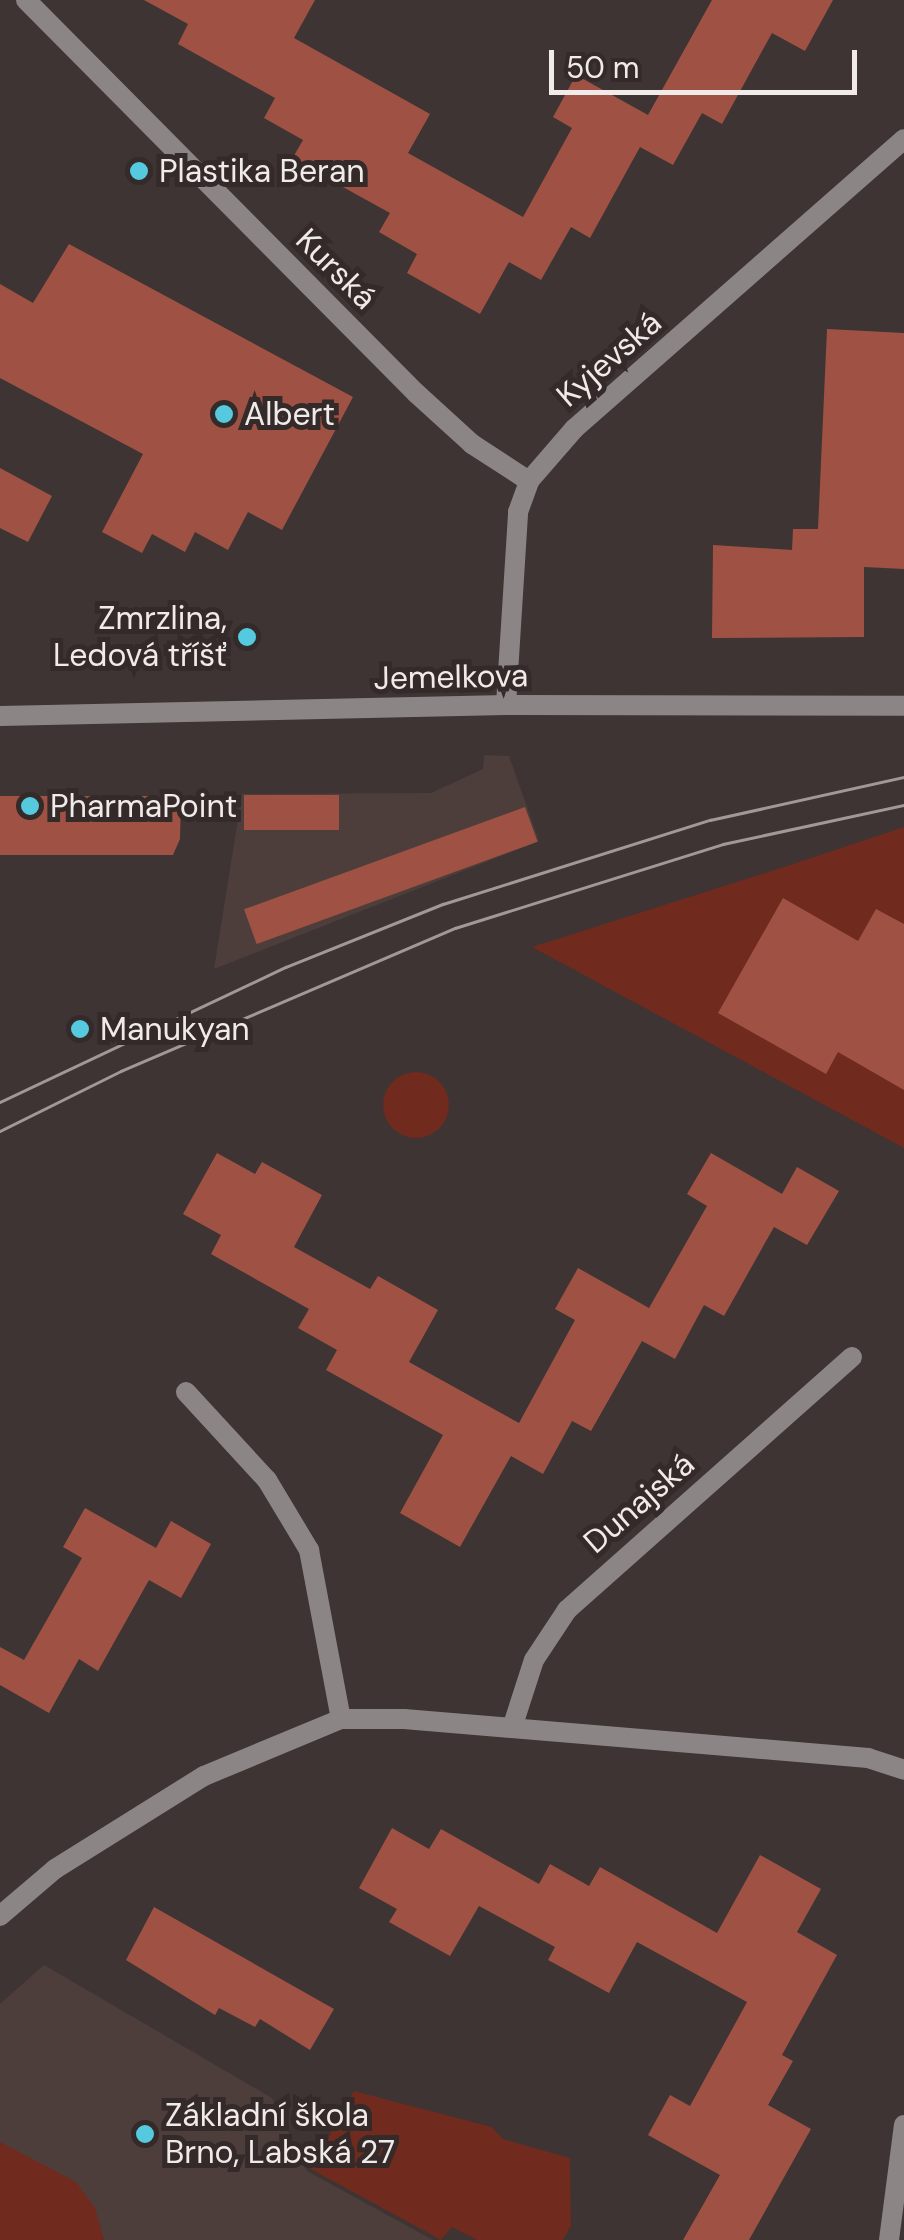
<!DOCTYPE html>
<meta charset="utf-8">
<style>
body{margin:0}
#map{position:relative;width:904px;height:2240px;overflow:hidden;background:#3d3433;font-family:"DM Sans",sans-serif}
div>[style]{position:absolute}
.built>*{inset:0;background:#4d3e3c}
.green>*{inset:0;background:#702a1e}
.round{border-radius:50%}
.building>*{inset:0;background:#9f5244;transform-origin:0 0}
.minor>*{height:20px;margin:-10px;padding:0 10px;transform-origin:10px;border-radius:10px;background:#8b8685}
.tertiary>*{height:20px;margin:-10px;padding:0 10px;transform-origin:10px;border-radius:10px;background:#8b8685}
.tram>*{height:2.5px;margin:-1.25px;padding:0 1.25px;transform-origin:1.25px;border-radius:1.25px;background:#a09998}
.dots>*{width:28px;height:28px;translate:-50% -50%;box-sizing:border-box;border:5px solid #332a29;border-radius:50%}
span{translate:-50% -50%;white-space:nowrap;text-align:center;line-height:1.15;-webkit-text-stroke:10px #332a29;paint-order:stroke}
.poi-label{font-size:32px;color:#f0eae9}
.left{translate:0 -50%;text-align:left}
.right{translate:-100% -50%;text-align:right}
.street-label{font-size:32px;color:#f0eae9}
.scale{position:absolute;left:549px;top:50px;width:308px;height:45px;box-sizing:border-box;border:5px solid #f0eae9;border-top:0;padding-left:12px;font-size:30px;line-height:35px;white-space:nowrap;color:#f0eae9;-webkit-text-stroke:8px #332a29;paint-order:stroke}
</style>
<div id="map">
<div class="built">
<div style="clip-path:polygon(484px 755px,509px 756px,539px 841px,214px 969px,242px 794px,431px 793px,483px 769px)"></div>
<div style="clip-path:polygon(44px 1965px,272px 2098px,307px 2171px,433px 2240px,0 2240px,0 2004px)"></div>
</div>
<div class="green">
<div style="clip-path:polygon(904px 827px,904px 1148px,532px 947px,784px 867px)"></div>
<div class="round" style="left:383px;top:1072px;width:66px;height:66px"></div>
<div style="clip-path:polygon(354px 2091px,492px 2127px,503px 2139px,570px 2158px,571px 2226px,563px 2240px,477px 2240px,452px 2227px,441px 2240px,311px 2169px)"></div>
<div style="clip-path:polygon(0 2142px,76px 2182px,95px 2208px,104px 2240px,0 2240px)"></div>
</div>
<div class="building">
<div style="clip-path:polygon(144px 0,315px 0,294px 38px,430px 114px,408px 153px,523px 217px,572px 128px,553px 117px,576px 75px,648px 115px,712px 0,833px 0,805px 51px,772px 33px,722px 124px,702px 113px,673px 165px,640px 147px,590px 238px,571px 227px,541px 280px,509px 262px,480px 314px,407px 273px,417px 254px,379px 232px,390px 213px,292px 159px,303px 140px,264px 118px,275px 98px,178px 44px,188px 24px)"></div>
<div style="clip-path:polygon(69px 244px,353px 397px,282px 530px,248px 512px,228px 550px,195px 532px,185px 552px,152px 534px,142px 553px,102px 532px,143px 454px,0 378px,0 284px,33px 303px)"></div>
<div style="clip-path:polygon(827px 329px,904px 333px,904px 569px,864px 567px,864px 637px,712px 638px,713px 545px,792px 550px,793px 529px,818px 529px)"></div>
<div style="clip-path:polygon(0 468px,52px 496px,28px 542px,0 528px)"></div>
<div style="left:339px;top:795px;width:35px;height:95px;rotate:90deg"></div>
<div style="clip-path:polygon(0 796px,181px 796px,180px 839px,173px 855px,0 855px)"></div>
<div style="left:525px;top:807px;width:37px;height:299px;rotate:70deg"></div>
<div style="clip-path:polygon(783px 898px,858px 941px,876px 909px,904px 924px,904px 1090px,838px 1052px,826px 1074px,718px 1013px)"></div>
<div style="clip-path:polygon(217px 1153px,255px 1174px,262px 1162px,322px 1195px,294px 1247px,370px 1289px,378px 1276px,438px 1310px,409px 1362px,519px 1423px,575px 1320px,555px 1309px,578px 1268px,649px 1308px,707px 1206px,687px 1194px,711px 1153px,782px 1194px,797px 1167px,839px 1191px,807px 1245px,774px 1227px,724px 1316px,704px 1305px,675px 1359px,642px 1341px,591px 1431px,572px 1421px,543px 1474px,511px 1456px,460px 1547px,400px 1513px,443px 1435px,326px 1370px,337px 1350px,298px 1328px,309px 1309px,211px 1254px,221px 1235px,183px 1214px)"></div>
<div style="clip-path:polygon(85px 1508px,156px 1548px,171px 1521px,211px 1544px,181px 1598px,149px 1580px,98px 1671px,79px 1659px,49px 1713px,0 1685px,0 1647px,24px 1660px,82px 1558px,63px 1547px)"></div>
<div style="clip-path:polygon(392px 1828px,429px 1849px,441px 1829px,539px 1884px,550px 1864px,589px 1886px,600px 1867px,717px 1933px,760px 1855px,821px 1889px,797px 1932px,837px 1955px,782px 2055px,793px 2061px,768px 2105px,811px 2129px,749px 2240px,683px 2240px,720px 2175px,648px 2135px,670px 2095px,690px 2106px,747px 2002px,637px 1942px,609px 1993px,548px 1960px,555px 1947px,479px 1906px,450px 1956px,389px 1922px,397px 1909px,359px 1888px)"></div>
<div style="clip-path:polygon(154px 1907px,334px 2009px,310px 2050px,260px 2019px,255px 2027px,219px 2008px,215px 2015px,126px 1960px)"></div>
</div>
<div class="minor">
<div style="left:26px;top:0;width:554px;rotate:45.22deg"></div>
<div style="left:416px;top:393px;width:76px;rotate:42.3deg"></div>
<div style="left:472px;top:444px;width:68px;rotate:33deg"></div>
<div style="left:506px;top:705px;width:193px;rotate:-86.4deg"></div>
<div style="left:518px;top:512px;width:33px;rotate:-70deg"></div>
<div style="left:529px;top:481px;width:69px;rotate:-49.1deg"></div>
<div style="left:574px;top:429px;width:439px;rotate:-41.3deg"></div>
<div style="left:186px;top:1392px;width:120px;rotate:47.4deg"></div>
<div style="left:267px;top:1480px;width:82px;rotate:59deg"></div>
<div style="left:309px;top:1550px;width:172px;rotate:79.3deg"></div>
<div style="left:512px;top:1728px;width:71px;rotate:-72.1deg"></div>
<div style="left:534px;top:1660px;width:60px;rotate:-56.6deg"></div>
<div style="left:567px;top:1610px;width:381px;rotate:-41.6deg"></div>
<div style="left:0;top:1916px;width:72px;rotate:-40.5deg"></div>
<div style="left:55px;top:1869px;width:176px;rotate:-32deg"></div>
<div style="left:204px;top:1776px;width:148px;rotate:-22.6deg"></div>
<div style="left:341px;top:1719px;width:63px"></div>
<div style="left:404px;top:1719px;width:466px;rotate:4.8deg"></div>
<div style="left:868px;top:1758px;width:38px;rotate:18deg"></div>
<div style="left:889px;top:2240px;width:116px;rotate:-82.6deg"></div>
</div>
<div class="tertiary">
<div style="left:0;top:716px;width:506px;rotate:-1.25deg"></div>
<div style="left:506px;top:705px;width:398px;rotate:0.1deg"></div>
</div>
<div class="tram">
<div style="left:0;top:1102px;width:316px;rotate:-25.3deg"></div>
<div style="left:286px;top:967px;width:169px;rotate:-21.9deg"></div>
<div style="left:443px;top:904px;width:280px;rotate:-17.5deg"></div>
<div style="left:710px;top:820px;width:199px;rotate:-12.5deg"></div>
<div style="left:0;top:1131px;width:135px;rotate:-26.4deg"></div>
<div style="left:121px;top:1071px;width:363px;rotate:-23.2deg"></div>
<div style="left:455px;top:928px;width:281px;rotate:-17.4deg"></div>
<div style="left:723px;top:844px;width:185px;rotate:-12.2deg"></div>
</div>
<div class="dots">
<div style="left:139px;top:171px;background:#55cadf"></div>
<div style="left:224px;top:414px;background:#55cadf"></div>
<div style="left:247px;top:637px;background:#55cadf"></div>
<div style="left:30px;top:806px;background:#55cadf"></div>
<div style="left:80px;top:1029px;background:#55cadf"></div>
<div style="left:145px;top:2134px;background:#55cadf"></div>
</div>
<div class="poi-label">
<span class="left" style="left:159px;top:171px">Plastika Beran</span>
<span class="left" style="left:244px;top:414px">Albert</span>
<span class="right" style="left:227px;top:637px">Zmrzlina,<br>Ledová tříšť</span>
<span class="left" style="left:50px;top:806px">PharmaPoint</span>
<span class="left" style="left:100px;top:1029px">Manukyan</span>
<span class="left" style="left:165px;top:2134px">Základní škola<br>Brno, Labská 27</span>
</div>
<div class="street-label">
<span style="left:336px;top:269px;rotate:45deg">Kurská</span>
<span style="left:609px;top:359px;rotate:-41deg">Kyjevská</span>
<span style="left:451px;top:677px;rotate:-1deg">Jemelkova</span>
<span style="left:639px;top:1503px;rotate:-41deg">Dunajská</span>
</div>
<div class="scale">50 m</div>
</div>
